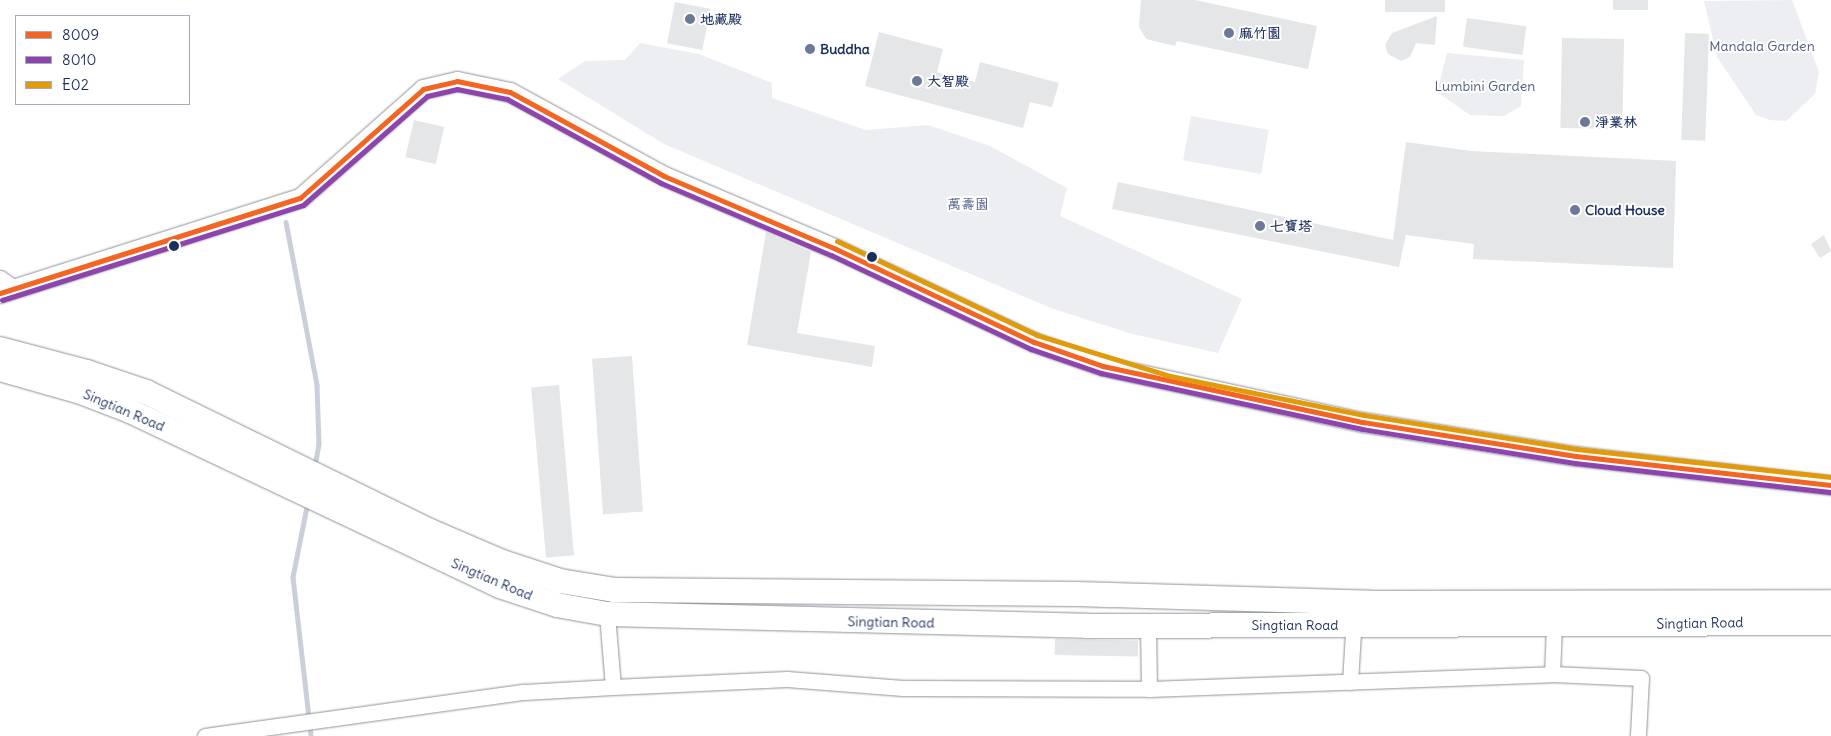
<!DOCTYPE html>
<meta charset="utf-8">
<style>
body{margin:0}
#map{position:relative;width:1831px;height:736px;overflow:hidden;background:#fff;font-family:Delius,"LXGW WenKai TC",sans-serif}
div>[style]{position:absolute}
.green>*{inset:0;background:#edeef2;transform-origin:0 0}
.stream>*{height:4.5px;margin:-2.25px;padding:0 2.25px;transform-origin:2.25px;border-radius:2.25px;background:#cbcfda}
.building>*{inset:0;background:#e5e6e8;transform-origin:0 0}
.roads{filter:drop-shadow(0 0 1px #8e929a) drop-shadow(0 0 1px #8e929a)}
.minor>*{height:15px;margin:-7.5px;padding:0 7.5px;transform-origin:7.5px;border-radius:7.5px;background:#fff}
.tertiary>*{height:19px;margin:-9.5px;padding:0 9.5px;transform-origin:9.5px;border-radius:9.5px;background:#fff}
.primary>*{height:24px;margin:-12px;padding:0 12px;transform-origin:12px;border-radius:12px;background:#fff}
.bus-1>*{height:5px;margin:-2.5px;padding:0 2.5px;transform-origin:2.5px;border-radius:2.5px;background:#f26522}
.bus-2>*{height:5px;margin:-2.5px;padding:0 2.5px;transform-origin:2.5px;border-radius:2.5px;background:#8e44ad}
.bus-3>*{height:5px;margin:-2.5px;padding:0 2.5px;transform-origin:2.5px;border-radius:2.5px;background:#e19a09}
.dots>*{width:14px;height:14px;translate:-50% -50%;box-sizing:border-box;border:2px solid #fff;border-radius:50%}
span{translate:-50% -50%;white-space:nowrap;text-align:center;line-height:1.15;-webkit-text-stroke:4px #fff;paint-order:stroke}
.poi-label{font-size:14px;color:#1b2f5e;font-weight:700}
.left{translate:0 -50%;text-align:left}
.park-label{font-size:14px;color:#4c5c80}
.street-label{font-size:14px;color:#1b2f5e}
.legend{position:absolute;left:15px;top:15px;width:175px;height:90px;box-sizing:border-box;background:#fff;border:1px solid #a4acbf;margin:0;padding:6px 9px;list-style:none;font-size:15px;color:#1b2f5e}
.legend li{display:flex;align-items:center;gap:10px;height:25px}
.legend b{width:25px;border:1px solid #a4acbf}
</style>
<div id="map">
<div class="green">
<div style="clip-path:polygon(1792px 0,1819px 72px,1815px 94px,1786px 121px,1770px 120px,1756px 115px,1717px 57px,1704px 1px)"></div>
<div style="clip-path:polygon(640px 43px,699px 54px,772px 83px,772px 98px,866px 130px,928px 125px,990px 146px,1067px 188px,1060px 216px,1242px 299px,1218px 353px,1132px 334px,1051px 308px,664px 144px,558px 79px,585px 61px,625px 60px)"></div>
<div style="clip-path:polygon(1447px 53px,1524px 60px,1521px 106px,1504px 116px,1470px 115px,1437px 92px)"></div>
<div style="left:1191px;top:116px;width:79px;height:45px;rotate:10deg"></div>
</div>
<div class="stream">
<div style="left:286px;top:222px;width:166px;rotate:79.2deg"></div>
<div style="left:317px;top:385px;width:59px;rotate:88.1deg"></div>
<div style="left:319px;top:444px;width:23px;rotate:100deg"></div>
<div style="left:308px;top:502px;width:76px;rotate:101.3deg"></div>
<div style="left:293px;top:577px;width:160px;rotate:83.5deg"></div>
</div>
<div class="building">
<div style="clip-path:polygon(1141px 0,1195px 0,1317px 26px,1308px 69px,1177px 41px,1175px 46px,1146px 39px,1139px 27px)"></div>
<div style="left:1385px;top:0;width:60px;height:12px"></div>
<div style="left:1613px;top:0;width:35px;height:10px"></div>
<div style="left:675px;top:2px;width:36px;height:42px;rotate:11deg"></div>
<div style="clip-path:polygon(1437px 16px,1435px 45px,1416px 43px,1410px 57px,1401px 61px,1388px 54px,1385px 45px,1392px 33px)"></div>
<div style="left:1467px;top:18px;width:60px;height:29px;rotate:8deg"></div>
<div style="clip-path:polygon(879px 32px,943px 49px,937px 72px,975px 82px,980px 62px,1059px 83px,1052px 107px,1030px 102px,1023px 128px,865px 86px)"></div>
<div style="left:1685px;top:33px;width:24px;height:107px;rotate:2deg"></div>
<div style="left:1562px;top:38px;width:62px;height:90px;rotate:1deg"></div>
<div style="left:414px;top:120px;width:31px;height:38px;rotate:13deg"></div>
<div style="clip-path:polygon(1406px 142px,1471px 151px,1676px 161px,1673px 268px,1473px 259px,1474px 244px,1406px 235px,1399px 267px,1112px 209px,1118px 182px,1393px 240px)"></div>
<div style="clip-path:polygon(766px 232px,811px 252px,797px 333px,875px 346px,872px 367px,747px 345px)"></div>
<div style="clip-path:polygon(1824px 235px,1831px 251px,1820px 258px,1811px 244px)"></div>
<div style="left:632px;top:356px;width:156px;height:40px;rotate:86deg"></div>
<div style="left:559px;top:385px;width:171px;height:28px;rotate:85deg"></div>
<div style="left:1055px;top:639px;width:83px;height:16px;rotate:1deg"></div>
</div>
<div class="roads">
<div class="minor">
<div style="left:0;top:278px;width:16px;rotate:35deg"></div>
<div style="left:607px;top:614px;width:73px;rotate:85.3deg"></div>
<div style="left:1554px;top:625px;width:49px;rotate:92.3deg"></div>
<div style="left:1552px;top:674px;width:89px;rotate:2.6deg"></div>
<div style="left:1641px;top:678px;width:58px;rotate:93deg"></div>
<div style="left:1148px;top:626px;width:63px;rotate:89.1deg"></div>
<div style="left:1350px;top:682px;width:65px;rotate:-86.5deg"></div>
<div style="left:205px;top:736px;width:322px;rotate:-7.9deg"></div>
<div style="left:524px;top:692px;width:89px;rotate:-3.2deg"></div>
<div style="left:613px;top:687px;width:174px;rotate:-2.6deg"></div>
<div style="left:787px;top:679px;width:116px;rotate:4.4deg"></div>
<div style="left:903px;top:688px;width:246px;rotate:0.2deg"></div>
<div style="left:1149px;top:689px;width:403px;rotate:-2.1deg"></div>
</div>
<div class="tertiary">
<div style="left:0;top:293px;width:315px;rotate:-17.6deg"></div>
<div style="left:300px;top:198px;width:164px;rotate:-41.5deg"></div>
<div style="left:423px;top:89px;width:35px;rotate:-13deg"></div>
<div style="left:457px;top:81px;width:54px;rotate:11.7deg"></div>
<div style="left:510px;top:92px;width:175px;rotate:28.6deg"></div>
<div style="left:664px;top:176px;width:185px;rotate:23deg"></div>
<div style="left:834px;top:248px;width:221px;rotate:25.2deg"></div>
<div style="left:1034px;top:342px;width:73px;rotate:19.2deg"></div>
<div style="left:1103px;top:366px;width:266px;rotate:12.2deg"></div>
<div style="left:1363px;top:422px;width:216px;rotate:9.1deg"></div>
<div style="left:1576px;top:456px;width:257px;rotate:6.5deg"></div>
</div>
<div class="primary">
<div style="left:0;top:349px;width:90px;rotate:14.8deg"></div>
<div style="left:87px;top:372px;width:62px;rotate:18.7deg"></div>
<div style="left:146px;top:392px;width:316px;rotate:26.1deg"></div>
<div style="left:430px;top:531px;width:78px;rotate:23.3deg"></div>
<div style="left:502px;top:562px;width:61px;rotate:18.1deg"></div>
<div style="left:560px;top:581px;width:56px;rotate:9.3deg"></div>
<div style="left:615px;top:590px;width:461px;rotate:0.5deg"></div>
<div style="left:1076px;top:594px;width:295px;rotate:1.7deg"></div>
<div style="left:1371px;top:603px;width:460px;rotate:-0.1deg"></div>
<div style="left:0;top:369px;width:84px;rotate:15.9deg"></div>
<div style="left:81px;top:392px;width:53px;rotate:21.2deg"></div>
<div style="left:130px;top:411px;width:409px;rotate:25.3deg"></div>
<div style="left:500px;top:586px;width:60px;rotate:18.4deg"></div>
<div style="left:557px;top:605px;width:51px;rotate:10.2deg"></div>
<div style="left:607px;top:614px;width:480px;rotate:1.4deg"></div>
<div style="left:1087px;top:626px;width:744px;rotate:-0.23deg"></div>
</div>
</div>
<div class="bus-1">
<div style="left:0;top:293px;width:315px;rotate:-17.6deg"></div>
<div style="left:300px;top:198px;width:164px;rotate:-41.5deg"></div>
<div style="left:423px;top:89px;width:35px;rotate:-13deg"></div>
<div style="left:457px;top:81px;width:54px;rotate:11.7deg"></div>
<div style="left:510px;top:92px;width:175px;rotate:28.6deg"></div>
<div style="left:664px;top:176px;width:185px;rotate:23deg"></div>
<div style="left:834px;top:248px;width:221px;rotate:25.2deg"></div>
<div style="left:1034px;top:342px;width:73px;rotate:19.2deg"></div>
<div style="left:1103px;top:366px;width:266px;rotate:12.2deg"></div>
<div style="left:1363px;top:422px;width:216px;rotate:9.1deg"></div>
<div style="left:1576px;top:456px;width:257px;rotate:6.5deg"></div>
</div>
<div class="bus-2">
<div style="left:2px;top:300px;width:316px;rotate:-17.5deg"></div>
<div style="left:303px;top:205px;width:165px;rotate:-41.3deg"></div>
<div style="left:427px;top:96px;width:31px;rotate:-13deg"></div>
<div style="left:457px;top:89px;width:51px;rotate:11.3deg"></div>
<div style="left:507px;top:99px;width:175px;rotate:28.6deg"></div>
<div style="left:661px;top:183px;width:185px;rotate:23deg"></div>
<div style="left:831px;top:255px;width:221px;rotate:25.2deg"></div>
<div style="left:1031px;top:349px;width:74px;rotate:18.9deg"></div>
<div style="left:1101px;top:373px;width:267px;rotate:12.1deg"></div>
<div style="left:1362px;top:429px;width:216px;rotate:9.1deg"></div>
<div style="left:1575px;top:463px;width:257px;rotate:6.5deg"></div>
</div>
<div class="bus-3">
<div style="left:837px;top:241px;width:221px;rotate:25.2deg"></div>
<div style="left:1037px;top:335px;width:139px;rotate:17.1deg"></div>
<div style="left:1170px;top:376px;width:198px;rotate:11.4deg"></div>
<div style="left:1364px;top:415px;width:216px;rotate:9.1deg"></div>
<div style="left:1577px;top:449px;width:256px;rotate:6.3deg"></div>
</div>
<div class="dots">
<div style="left:690px;top:19px;background:#6b7896"></div>
<div style="left:1229px;top:33px;background:#6b7896"></div>
<div style="left:810px;top:49px;background:#6b7896"></div>
<div style="left:917px;top:81px;background:#6b7896"></div>
<div style="left:1585px;top:122px;background:#6b7896"></div>
<div style="left:1575px;top:210px;background:#6b7896"></div>
<div style="left:1260px;top:226px;background:#6b7896"></div>
<div style="left:174px;top:246px;background:#1b2f5e"></div>
<div style="left:872px;top:257px;background:#1b2f5e"></div>
</div>
<div class="poi-label">
<span class="left" style="left:700px;top:19px">地藏殿</span>
<span class="left" style="left:1239px;top:33px">麻竹園</span>
<span class="left" style="left:820px;top:49px">Buddha</span>
<span class="left" style="left:927px;top:81px">大智殿</span>
<span class="left" style="left:1595px;top:122px">淨業林</span>
<span class="left" style="left:1585px;top:210px">Cloud House</span>
<span class="left" style="left:1270px;top:226px">七寶塔</span>
</div>
<div class="park-label">
<span style="left:1762px;top:46px">Mandala Garden</span>
<span style="left:1485px;top:86px">Lumbini Garden</span>
<span style="left:968px;top:204px">萬壽園</span>
</div>
<div class="street-label">
<span style="left:124px;top:410px;rotate:23deg">Singtian Road</span>
<span style="left:492px;top:579px;rotate:23deg">Singtian Road</span>
<span style="left:891px;top:622px;rotate:1deg">Singtian Road</span>
<span style="left:1700px;top:623px;rotate:-1deg">Singtian Road</span>
<span style="left:1295px;top:625px">Singtian Road</span>
</div>
<ul class="legend">
<li><b style="height:6px;background:#f26522"></b>8009</li>
<li><b style="height:6px;background:#8e44ad"></b>8010</li>
<li><b style="height:6px;background:#e19a09"></b>E02</li>
</ul>
</div>
